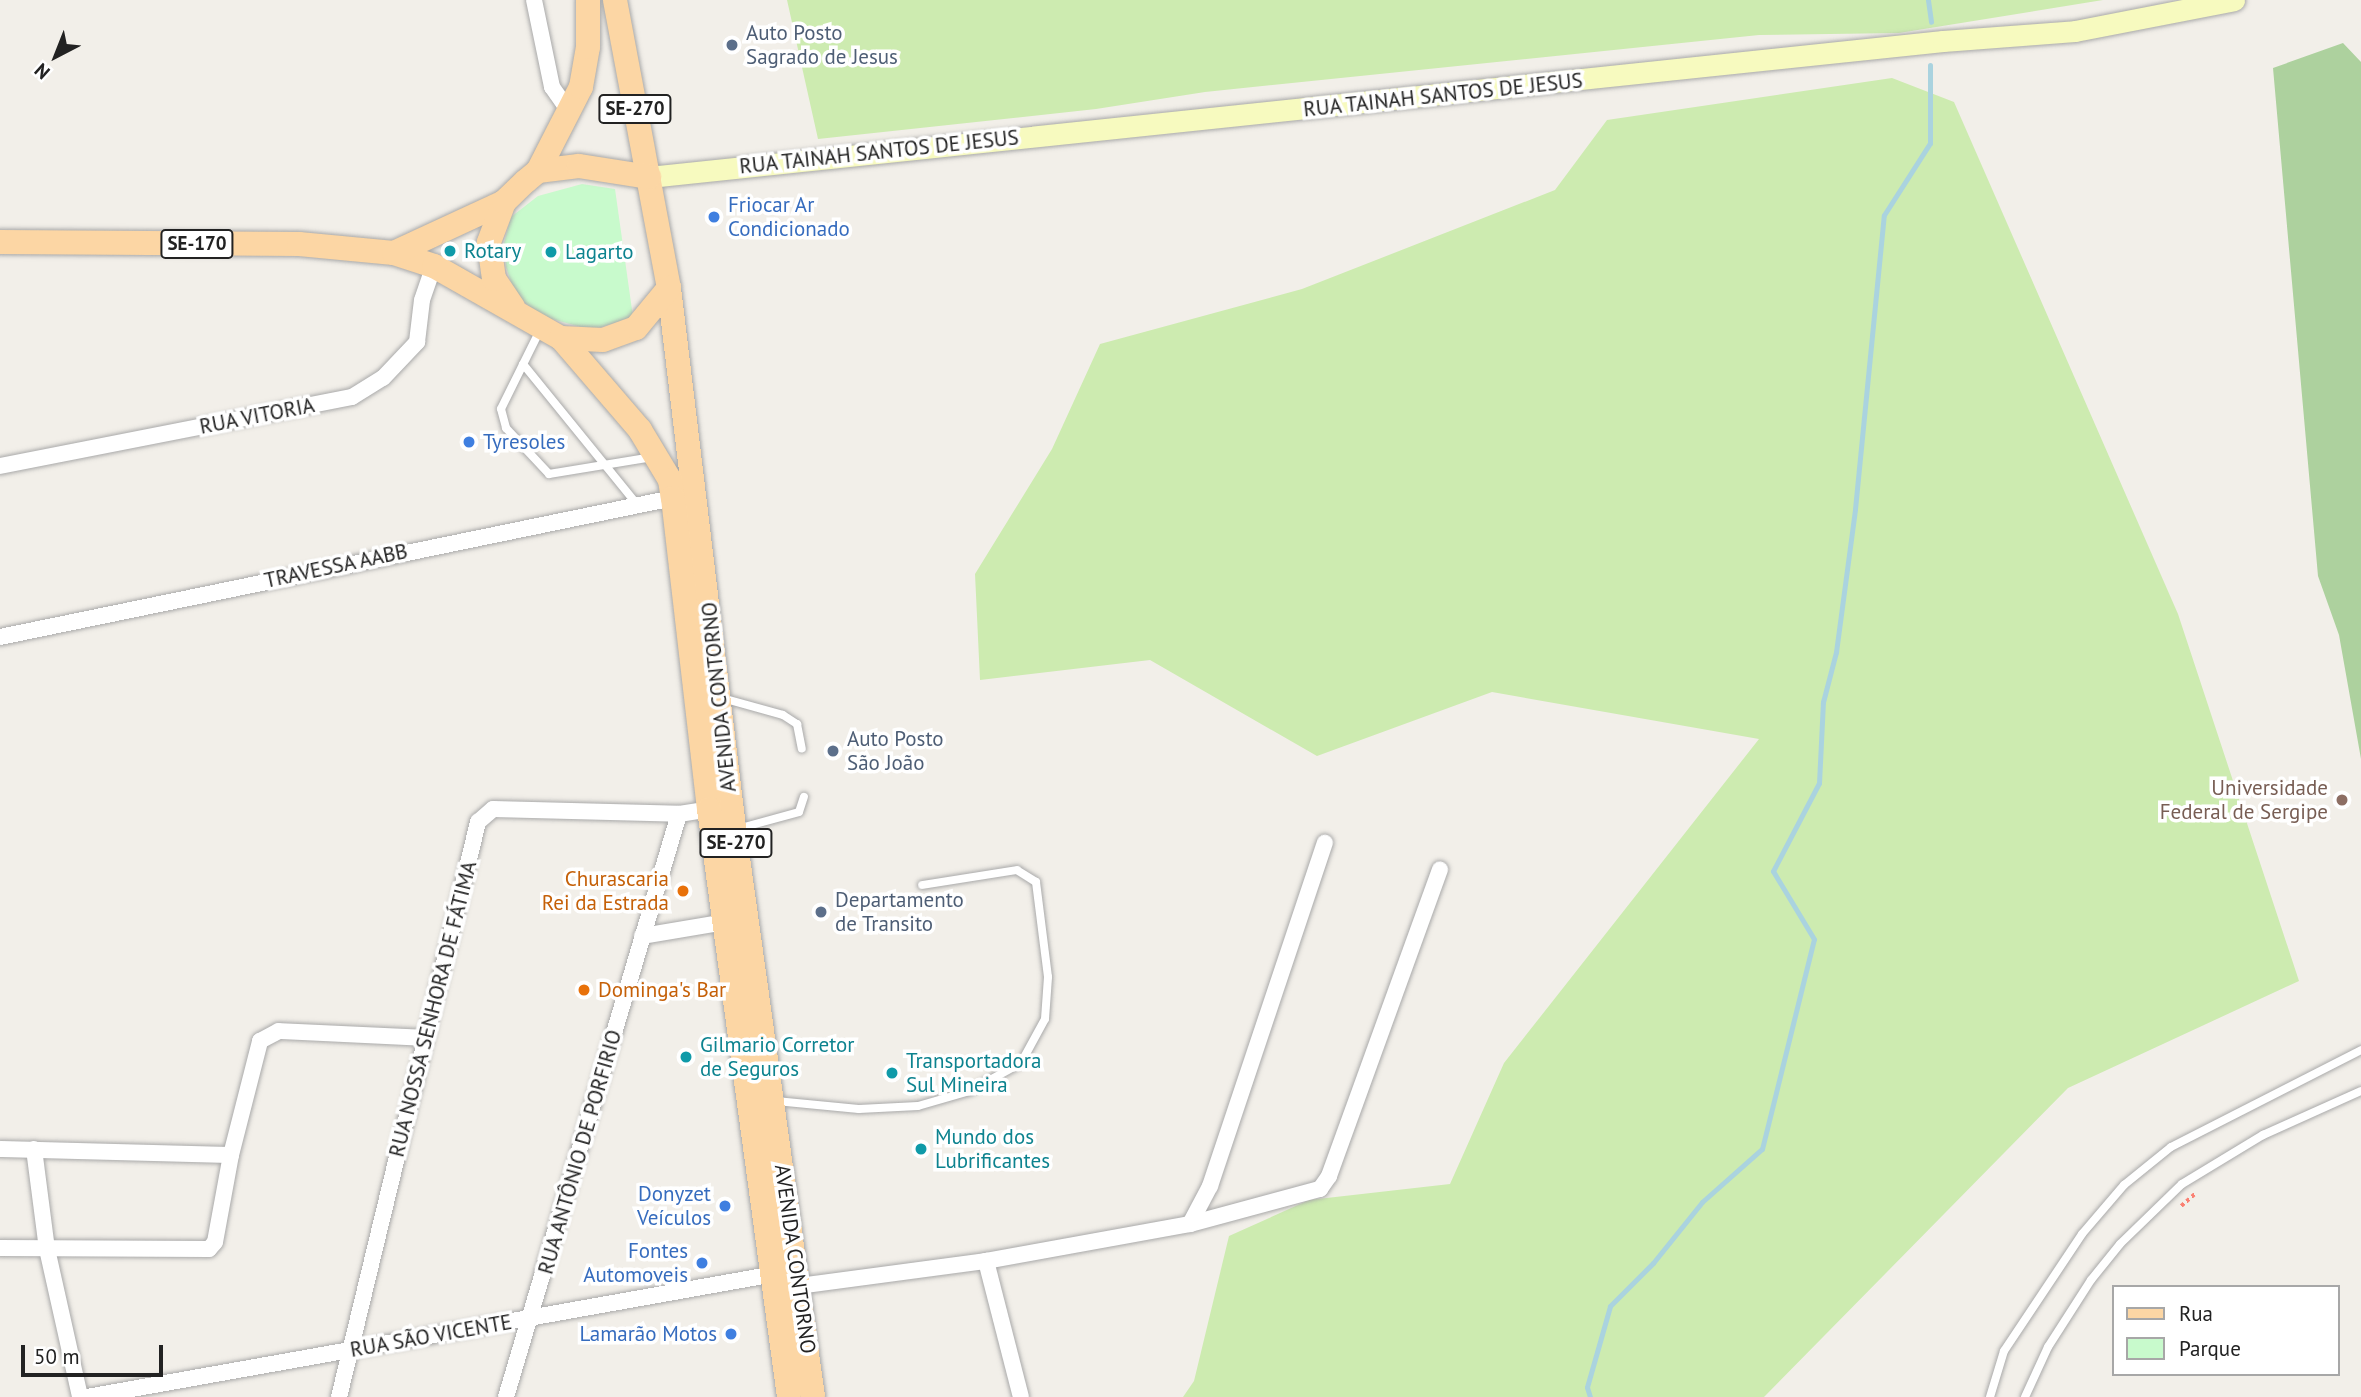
<!DOCTYPE html>
<meta charset="utf-8">
<style>
body{margin:0}
#map{position:relative;width:2361px;height:1397px;overflow:hidden;background:#f2efe9;font-family:"PT Sans",sans-serif}
div>[style]{position:absolute}
.grass>*{inset:0;background:#cdebb0}
.forest>*{inset:0;background:#add19e}
.park>*{inset:0;background:#c8facc}
.stream>*{height:5px;margin:-2.5px;padding:0 2.5px;transform-origin:2.5px;border-radius:2.5px;background:#aad3df}
.path>*{height:3.5px;margin-top:-1.75px;transform-origin:0;background:repeating-linear-gradient(90deg,#fa8072 0 3.5px,transparent 0 7px)}
.roads{filter:drop-shadow(0 0 2px #a9a9a9) drop-shadow(0 0 2px #a9a9a9)}
.lane>*{height:8px;margin:-4px;padding:0 4px;transform-origin:4px;border-radius:4px;background:#fff}
.street>*{height:16px;margin:-8px;padding:0 8px;transform-origin:8px;border-radius:8px;background:#fff}
.secondary>*{height:21px;margin:-10.5px;padding:0 10.5px;transform-origin:10.5px;border-radius:10.5px;background:#f7fabf}
.primary>*{height:24px;margin:-12px;padding:0 12px;transform-origin:12px;border-radius:12px;background:#fcd6a4}
.dots>*{width:19px;height:19px;translate:-50% -50%;box-sizing:border-box;border:4px solid #fff;border-radius:50%}
span{translate:-50% -50%;white-space:nowrap;text-align:center;line-height:1.15;-webkit-text-stroke:7px #fff;paint-order:stroke}
.shield-label span{padding:2px 5px;background:#fff;border:2px solid;border-radius:5px;-webkit-text-stroke-width:0}
.shield-label{font-size:19px;color:#222;font-weight:700}
.service-label{font-size:21px;color:#4e5e75}
.left{translate:0 -50%;text-align:left}
.street-label{font-size:21px;color:#222}
.shop-label{font-size:21px;color:#366cbe}
.right{translate:-100% -50%;text-align:right}
.culture-label{font-size:21px;color:#0d838f}
.education-label{font-size:21px;color:#785e54}
.food-label{font-size:21px;color:#c56008}
.legend{position:absolute;left:2112px;top:1285px;width:228px;height:91px;box-sizing:border-box;background:#fff;border:2px solid #a7a7a7;margin:0;padding:9px 12px;list-style:none;font-size:21px;color:#222}
.legend li{display:flex;align-items:center;gap:14px;height:35px}
.legend b{width:35px;border:2px solid #a7a7a7}
.north{position:absolute;left:21px;top:21px;width:70px;height:70px;-webkit-text-stroke:5px #fff;paint-order:stroke;rotate:222deg;font-size:19px;font-weight:700;line-height:28px;text-align:center;color:#222}
.north::after{content:'';display:block;margin:auto;width:24px;height:32px;background:#222;clip-path:polygon(50% 0,100% 100%,50% 72%,0 100%)}
.scale{position:absolute;left:21px;top:1345px;width:142px;height:32px;box-sizing:border-box;border:4px solid #222;border-top:0;padding-left:9px;font-size:21px;line-height:24px;white-space:nowrap;color:#222;-webkit-text-stroke:5px #fff;paint-order:stroke}
</style>
<div id="map">
<div class="grass">
<div style="clip-path:polygon(787px 0,2103px 0,1899px 33px,1759px 35px,1205px 92px,1096px 109px,818px 139px)"></div>
<div style="clip-path:polygon(1892px 78px,1954px 102px,2178px 614px,2299px 981px,2068px 1088px,1764px 1397px,1183px 1397px,1194px 1381px,1229px 1236px,1309px 1200px,1450px 1184px,1504px 1063px,1759px 739px,1492px 692px,1317px 756px,1150px 660px,980px 680px,975px 574px,1052px 449px,1100px 344px,1302px 289px,1555px 190px,1607px 120px)"></div>
</div>
<div class="forest">
<div style="clip-path:polygon(2343px 43px,2361px 62px,2361px 759px,2339px 635px,2318px 576px,2273px 68px)"></div>
</div>
<div class="park">
<div style="clip-path:polygon(582px 184px,615px 189px,633px 317px,592px 330px,541px 316px,515px 294px,506px 267px,504px 243px,511px 217px,538px 196px)"></div>
</div>
<div class="stream">
<div style="left:1928px;top:0;width:22px;rotate:82deg"></div>
<div style="left:1590px;top:1397px;width:10px;rotate:-107deg"></div>
<div style="left:1587px;top:1387px;width:84px;rotate:-74.1deg"></div>
<div style="left:1610px;top:1306px;width:61px;rotate:-45deg"></div>
<div style="left:1653px;top:1263px;width:78px;rotate:-51.2deg"></div>
<div style="left:1702px;top:1202px;width:80px;rotate:-41.5deg"></div>
<div style="left:1762px;top:1149px;width:216px;rotate:-76.1deg"></div>
<div style="left:1814px;top:939px;width:79px;rotate:-121.1deg"></div>
<div style="left:1773px;top:871px;width:99px;rotate:-62.4deg"></div>
<div style="left:1819px;top:783px;width:81px;rotate:-87.2deg"></div>
<div style="left:1823px;top:702px;width:52px;rotate:-75.4deg"></div>
<div style="left:1836px;top:652px;width:144px;rotate:-82.4deg"></div>
<div style="left:1855px;top:509px;width:295px;rotate:-84.4deg"></div>
<div style="left:1884px;top:215px;width:85px;rotate:-57.4deg"></div>
<div style="left:1930px;top:143px;width:78px;rotate:-90deg"></div>
</div>
<div class="path">
<div style="left:2181px;top:1206px;width:20px;rotate:-41deg"></div>
</div>
<div class="roads">
<div class="lane">
<div style="left:540px;top:330px;width:88px;rotate:116.3deg"></div>
<div style="left:501px;top:409px;width:20px;rotate:75deg"></div>
<div style="left:506px;top:428px;width:63px;rotate:46.9deg"></div>
<div style="left:549px;top:474px;width:105px;rotate:-9.3deg"></div>
<div style="left:523px;top:364px;width:179px;rotate:50.9deg"></div>
<div style="left:722px;top:698px;width:63px;rotate:15.6deg"></div>
<div style="left:783px;top:715px;width:17px;rotate:33deg"></div>
<div style="left:797px;top:724px;width:25px;rotate:79deg"></div>
<div style="left:737px;top:829px;width:64px;rotate:-15.3deg"></div>
<div style="left:799px;top:812px;width:16px;rotate:-72deg"></div>
<div style="left:776px;top:1101px;width:83px;rotate:5.5deg"></div>
<div style="left:859px;top:1109px;width:59px;rotate:-2.9deg"></div>
<div style="left:918px;top:1106px;width:54px;rotate:-16.1deg"></div>
<div style="left:970px;top:1091px;width:58px;rotate:-28.8deg"></div>
<div style="left:1021px;top:1063px;width:50px;rotate:-61.4deg"></div>
<div style="left:1045px;top:1019px;width:42px;rotate:-85.9deg"></div>
<div style="left:1048px;top:977px;width:96px;rotate:-97.2deg"></div>
<div style="left:1036px;top:882px;width:22px;rotate:-148deg"></div>
<div style="left:1017px;top:870px;width:96px;rotate:171deg"></div>
<div style="left:1990px;top:1397px;width:48px;rotate:-73.1deg"></div>
<div style="left:2004px;top:1351px;width:141px;rotate:-56.3deg"></div>
<div style="left:2082px;top:1234px;width:65px;rotate:-49.4deg"></div>
<div style="left:2124px;top:1185px;width:60px;rotate:-39deg"></div>
<div style="left:2171px;top:1147px;width:213px;rotate:-27deg"></div>
<div style="left:2025px;top:1397px;width:55px;rotate:-65.3deg"></div>
<div style="left:2048px;top:1347px;width:80px;rotate:-57.3deg"></div>
<div style="left:2091px;top:1280px;width:46px;rotate:-51.1deg"></div>
<div style="left:2120px;top:1244px;width:86px;rotate:-44.1deg"></div>
<div style="left:2182px;top:1184px;width:95px;rotate:-31.2deg"></div>
<div style="left:2263px;top:1135px;width:107px;rotate:-24.2deg"></div>
</div>
<div class="street">
<div style="left:534px;top:0;width:89px;rotate:78.3deg"></div>
<div style="left:552px;top:87px;width:32px;rotate:55deg"></div>
<div style="left:0;top:466px;width:359px;rotate:-11.1deg"></div>
<div style="left:352px;top:397px;width:36px;rotate:-32deg"></div>
<div style="left:383px;top:378px;width:50px;rotate:-46.6deg"></div>
<div style="left:417px;top:342px;width:42px;rotate:-83.2deg"></div>
<div style="left:422px;top:300px;width:36px;rotate:-71deg"></div>
<div style="left:0;top:637px;width:687px;rotate:-11.67deg"></div>
<div style="left:642px;top:936px;width:85px;rotate:-9.5deg"></div>
<div style="left:0;top:1149px;width:231px;rotate:1.5deg"></div>
<div style="left:34px;top:1149px;width:101px;rotate:82.6deg"></div>
<div style="left:47px;top:1249px;width:152px;rotate:77.4deg"></div>
<div style="left:1190px;top:1224px;width:43px;rotate:-62.2deg"></div>
<div style="left:1210px;top:1186px;width:362px;rotate:-71.5deg"></div>
<div style="left:0;top:1248px;width:209px;rotate:0.3deg"></div>
<div style="left:209px;top:1249px;width:9px;rotate:-49deg"></div>
<div style="left:215px;top:1242px;width:88px;rotate:-79.6deg"></div>
<div style="left:231px;top:1155px;width:118px;rotate:-75.7deg"></div>
<div style="left:260px;top:1041px;width:21px;rotate:-28deg"></div>
<div style="left:279px;top:1031px;width:146px;rotate:2.7deg"></div>
<div style="left:986px;top:1261px;width:140px;rotate:75.6deg"></div>
<div style="left:798px;top:1286px;width:190px;rotate:-7.6deg"></div>
<div style="left:986px;top:1261px;width:207px;rotate:-10.3deg"></div>
<div style="left:1190px;top:1224px;width:135px;rotate:-15.1deg"></div>
<div style="left:1320px;top:1189px;width:16px;rotate:-55deg"></div>
<div style="left:1329px;top:1176px;width:326px;rotate:-70.1deg"></div>
<div style="left:87px;top:1397px;width:699px;rotate:-10.14deg"></div>
<div style="left:339px;top:1397px;width:592px;rotate:-76.41deg"></div>
<div style="left:478px;top:822px;width:20px;rotate:-41deg"></div>
<div style="left:493px;top:809px;width:186px;rotate:1.5deg"></div>
<div style="left:506px;top:1397px;width:608px;rotate:-73.47deg"></div>
<div style="left:679px;top:814px;width:30px;rotate:-9deg"></div>
</div>
<div class="secondary">
<div style="left:649px;top:177px;width:1301px;rotate:-6deg"></div>
<div style="left:1943px;top:41px;width:132px;rotate:-4.3deg"></div>
<div style="left:2075px;top:31px;width:162px;rotate:-11deg"></div>
</div>
<div class="primary">
<div style="left:615px;top:0;width:293px;rotate:79.4deg"></div>
<div style="left:669px;top:288px;width:560px;rotate:83.13deg"></div>
<div style="left:736px;top:844px;width:558px;rotate:82.07deg"></div>
<div style="left:538px;top:171px;width:94px;rotate:-62.9deg"></div>
<div style="left:581px;top:87px;width:41px;rotate:-80.1deg"></div>
<div style="left:588px;top:47px;width:47px;rotate:-90deg"></div>
<div style="left:0;top:242px;width:299px;rotate:0.4deg"></div>
<div style="left:299px;top:244px;width:95px;rotate:5.4deg"></div>
<div style="left:394px;top:253px;width:42px;rotate:18deg"></div>
<div style="left:434px;top:266px;width:146px;rotate:29.6deg"></div>
<div style="left:561px;top:338px;width:121px;rotate:49.3deg"></div>
<div style="left:640px;top:430px;width:58px;rotate:59deg"></div>
<div style="left:670px;top:480px;width:18px;rotate:81deg"></div>
<div style="left:673px;top:498px;width:313px;rotate:83.4deg"></div>
<div style="left:709px;top:809px;width:593px;rotate:82.25deg"></div>
<div style="left:394px;top:253px;width:121px;rotate:-24.9deg"></div>
<div style="left:513px;top:307px;width:34px;rotate:-124deg"></div>
<div style="left:494px;top:279px;width:37px;rotate:-98deg"></div>
<div style="left:489px;top:242px;width:43px;rotate:-69.4deg"></div>
<div style="left:504px;top:202px;width:30px;rotate:-44deg"></div>
<div style="left:526px;top:181px;width:16px;rotate:-40deg"></div>
<div style="left:538px;top:171px;width:41px;rotate:-7deg"></div>
<div style="left:579px;top:166px;width:71px;rotate:8.9deg"></div>
<div style="left:561px;top:338px;width:42px;rotate:2.7deg"></div>
<div style="left:603px;top:340px;width:35px;rotate:-20deg"></div>
<div style="left:636px;top:328px;width:52px;rotate:-50.5deg"></div>
</div>
</div>
<div class="dots">
<div style="left:732px;top:45px;background:#5c6f8a"></div>
<div style="left:714px;top:217px;background:#3f7fe0"></div>
<div style="left:450px;top:251px;background:#0f9aa8"></div>
<div style="left:551px;top:252px;background:#0f9aa8"></div>
<div style="left:469px;top:442px;background:#3f7fe0"></div>
<div style="left:833px;top:751px;background:#5c6f8a"></div>
<div style="left:2342px;top:800px;background:#8d6e63"></div>
<div style="left:683px;top:891px;background:#e8710a"></div>
<div style="left:821px;top:912px;background:#5c6f8a"></div>
<div style="left:584px;top:990px;background:#e8710a"></div>
<div style="left:686px;top:1057px;background:#0f9aa8"></div>
<div style="left:892px;top:1073px;background:#0f9aa8"></div>
<div style="left:921px;top:1149px;background:#0f9aa8"></div>
<div style="left:725px;top:1206px;background:#3f7fe0"></div>
<div style="left:702px;top:1263px;background:#3f7fe0"></div>
<div style="left:731px;top:1334px;background:#3f7fe0"></div>
</div>
<div class="shield-label">
<span style="left:635px;top:109px">SE-270</span>
<span style="left:197px;top:244px">SE-170</span>
<span style="left:736px;top:843px">SE-270</span>
</div>
<div class="service-label">
<span class="left" style="left:746px;top:45px">Auto Posto<br>Sagrado de Jesus</span>
<span class="left" style="left:847px;top:751px">Auto Posto<br>São João</span>
<span class="left" style="left:835px;top:912px">Departamento<br>de Transito</span>
</div>
<div class="street-label">
<span style="left:1443px;top:95px;rotate:-6deg">RUA TAINAH SANTOS DE JESUS</span>
<span style="left:879px;top:152px;rotate:-6deg">RUA TAINAH SANTOS DE JESUS</span>
<span style="left:257px;top:416px;rotate:-11deg">RUA VITORIA</span>
<span style="left:336px;top:566px;rotate:-12deg">TRAVESSA AABB</span>
<span style="left:719px;top:697px;rotate:-96deg">AVENIDA CONTORNO</span>
<span style="left:433px;top:1009px;rotate:-76deg">RUA NOSSA SENHORA DE FÁTIMA</span>
<span style="left:580px;top:1152px;rotate:-74deg">RUA ANTÔNIO DE PORFIRIO</span>
<span style="left:795px;top:1259px;rotate:82deg">AVENIDA CONTORNO</span>
<span style="left:431px;top:1336px;rotate:-10deg">RUA SÃO VICENTE</span>
</div>
<div class="shop-label">
<span class="left" style="left:728px;top:217px">Friocar Ar<br>Condicionado</span>
<span class="left" style="left:483px;top:442px">Tyresoles</span>
<span class="right" style="left:711px;top:1206px">Donyzet<br>Veículos</span>
<span class="right" style="left:688px;top:1263px">Fontes<br>Automoveis</span>
<span class="right" style="left:717px;top:1334px">Lamarão Motos</span>
</div>
<div class="culture-label">
<span class="left" style="left:464px;top:251px">Rotary</span>
<span class="left" style="left:565px;top:252px">Lagarto</span>
<span class="left" style="left:700px;top:1057px">Gilmario Corretor<br>de Seguros</span>
<span class="left" style="left:906px;top:1073px">Transportadora<br>Sul Mineira</span>
<span class="left" style="left:935px;top:1149px">Mundo dos<br>Lubrificantes</span>
</div>
<div class="education-label">
<span class="right" style="left:2328px;top:800px">Universidade<br>Federal de Sergipe</span>
</div>
<div class="food-label">
<span class="right" style="left:669px;top:891px">Churascaria<br>Rei da Estrada</span>
<span class="left" style="left:598px;top:990px">Dominga's Bar</span>
</div>
<ul class="legend">
<li><b style="height:9px;background:#fcd6a4"></b>Rua</li>
<li><b style="height:19px;background:#c8facc"></b>Parque</li>
</ul>
<div class="north">N</div>
<div class="scale">50 m</div>
</div>
